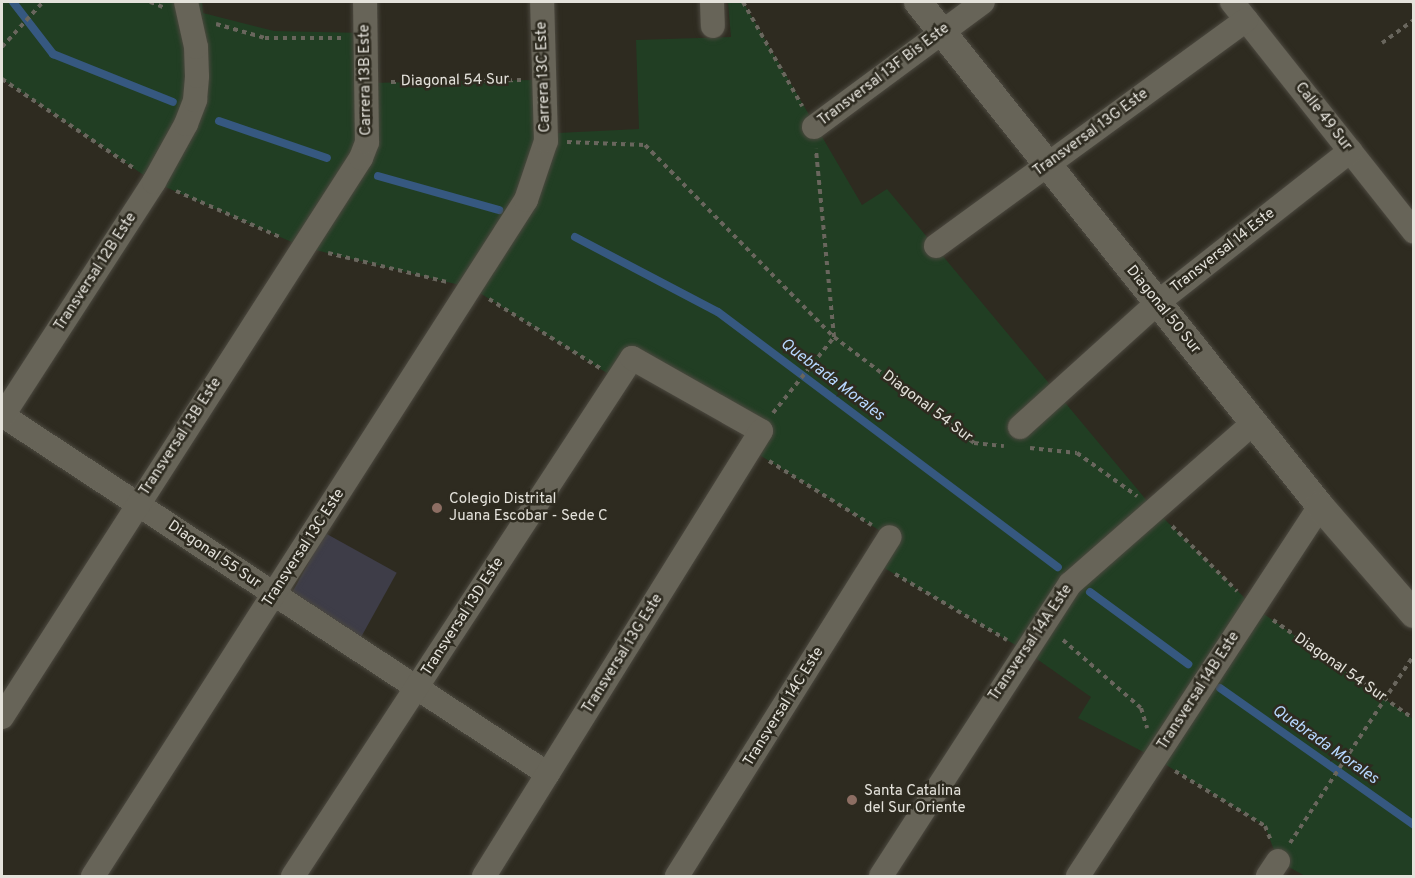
<!DOCTYPE html>
<style>
body{margin:0}
#map{position:relative;width:1415px;height:878px;overflow:hidden;background:#2e2b20;font-family:Overpass,sans-serif}
div>[style]{position:absolute}
.green>*{inset:0;background:#213e23}
.stream>*{height:8px;margin:-4px;padding:0 4px;transform-origin:4px;border-radius:4px;background:#365880}
.building>*{inset:0;background:#3e3d48;transform-origin:0 0}
.path>*{height:4px;margin-top:-2px;transform-origin:0;background:repeating-linear-gradient(90deg,#69665d 0 4.5px,transparent 0 9px)}
.roads{filter:drop-shadow(0 0 2px #4c4940) drop-shadow(0 0 2px #4c4940)}
.minor>*{height:24px;margin:-12px;padding:0 12px;transform-origin:12px;border-radius:12px;background:#676458}
.tertiary>*{height:28px;margin:-14px;padding:0 14px;transform-origin:14px;border-radius:14px;background:#676458}
.dots>*{width:16px;height:16px;translate:-50% -50%;box-sizing:border-box;border:3px solid #2e2b20;border-radius:50%}
span{translate:-50% -50%;white-space:nowrap;text-align:center;line-height:1.15;-webkit-text-stroke:5px #2e2b20;paint-order:stroke}
.street-label{font-size:15px;color:#e4e2db}
.poi-label{font-size:15px;color:#e4e2db}
.left{translate:0 -50%;text-align:left}
.water-label{font-size:16px;color:#b7d7fe;font-style:italic}
.frame{position:absolute;inset:0;border:3px solid #e4e2db;pointer-events:none}
</style>
<div id="map">
<div class="green">
<div style="clip-path:polygon(2px 2px,202px 2px,203px 13px,274px 31px,365px 33px,366px 83px,532px 80px,537px 134px,639px 129px,636px 40px,731px 37px,728px 2px,743px 2px,862px 205px,887px 189px,1153px 508px,1254px 607px,1413px 719px,1413px 876px,1305px 876px,1278px 861px,1265px 826px,1155px 758px,1078px 718px,1091px 697px,1024px 650px,874px 562px,890px 537px,750px 449px,760px 432px,632px 358px,618px 380px,472px 288px,303px 247px,154px 182px,2px 79px)"></div>
</div>
<div class="stream">
<div style="left:13px;top:2px;width:66px;rotate:52.4deg"></div>
<div style="left:53px;top:54px;width:129px;rotate:21.8deg"></div>
<div style="left:219px;top:121px;width:114px;rotate:18.9deg"></div>
<div style="left:378px;top:176px;width:126px;rotate:15.7deg"></div>
<div style="left:575px;top:237px;width:161px;rotate:27.7deg"></div>
<div style="left:718px;top:312px;width:425px;rotate:36.9deg"></div>
<div style="left:1090px;top:592px;width:122px;rotate:36.3deg"></div>
<div style="left:1220px;top:688px;width:237px;rotate:35.2deg"></div>
</div>
<div class="building">
<div style="left:325px;top:533px;width:82px;height:74px;rotate:29deg"></div>
</div>
<div class="path">
<div style="left:150px;top:2px;width:14px;rotate:21deg"></div>
<div style="left:743px;top:2px;width:120px;rotate:60.4deg"></div>
<div style="left:1412px;top:2px;width:2px;rotate:27deg"></div>
<div style="left:216px;top:24px;width:51px;rotate:15.9deg"></div>
<div style="left:265px;top:38px;width:79px"></div>
<div style="left:1382px;top:43px;width:39px;rotate:-36deg"></div>
<div style="left:2px;top:47px;width:61px;rotate:-47.7deg"></div>
<div style="left:2px;top:79px;width:161px;rotate:34.1deg"></div>
<div style="left:391px;top:82px;width:130px;rotate:-0.9deg"></div>
<div style="left:567px;top:142px;width:78px;rotate:2.2deg"></div>
<div style="left:645px;top:145px;width:269px;rotate:45.5deg"></div>
<div style="left:834px;top:337px;width:176px;rotate:37.1deg"></div>
<div style="left:974px;top:443px;width:30px;rotate:6deg"></div>
<div style="left:176px;top:191px;width:116px;rotate:23.9deg"></div>
<div style="left:328px;top:253px;width:122px;rotate:13.7deg"></div>
<div style="left:489px;top:299px;width:131px;rotate:31.9deg"></div>
<div style="left:773px;top:413px;width:97px;rotate:-51.2deg"></div>
<div style="left:834px;top:337px;width:189px;rotate:-95.5deg"></div>
<div style="left:1030px;top:448px;width:47px;rotate:6.1deg"></div>
<div style="left:1077px;top:453px;width:74px;rotate:35.6deg"></div>
<div style="left:769px;top:461px;width:121px;rotate:31.9deg"></div>
<div style="left:1172px;top:526px;width:92px;rotate:45deg"></div>
<div style="left:895px;top:574px;width:130px;rotate:30.5deg"></div>
<div style="left:1273px;top:620px;width:172px;rotate:35.1deg"></div>
<div style="left:1063px;top:640px;width:103px;rotate:41.1deg"></div>
<div style="left:1141px;top:708px;width:21px;rotate:73deg"></div>
<div style="left:1175px;top:771px;width:105px;rotate:31.4deg"></div>
<div style="left:1265px;top:826px;width:16px;rotate:68deg"></div>
<div style="left:1290px;top:843px;width:225px;rotate:-56.6deg"></div>
</div>
<div class="roads">
<div class="minor">
<div style="left:712px;top:2px;width:24px;rotate:88deg"></div>
<div style="left:1232px;top:2px;width:293px;rotate:51.6deg"></div>
<div style="left:814px;top:127px;width:210px;rotate:-36.5deg"></div>
<div style="left:936px;top:246px;width:384px;rotate:-36.1deg"></div>
<div style="left:2px;top:415px;width:653px;rotate:33.33deg"></div>
<div style="left:2px;top:417px;width:280px;rotate:-57.1deg"></div>
<div style="left:154px;top:182px;width:66px;rotate:-61.1deg"></div>
<div style="left:186px;top:124px;width:26px;rotate:-69deg"></div>
<div style="left:195px;top:100px;width:24px;rotate:-85deg"></div>
<div style="left:197px;top:76px;width:29px;rotate:-92deg"></div>
<div style="left:196px;top:47px;width:46px;rotate:-102.5deg"></div>
<div style="left:1020px;top:427px;width:185px;rotate:-42.1deg"></div>
<div style="left:1157px;top:303px;width:246px;rotate:-38.2deg"></div>
<div style="left:2px;top:717px;width:664px;rotate:-57.29deg"></div>
<div style="left:361px;top:158px;width:17px;rotate:-69deg"></div>
<div style="left:367px;top:142px;width:140px;rotate:-90.8deg"></div>
<div style="left:93px;top:876px;width:803px;rotate:-57.36deg"></div>
<div style="left:526px;top:200px;width:62px;rotate:-71.3deg"></div>
<div style="left:546px;top:141px;width:139px;rotate:-91.6deg"></div>
<div style="left:293px;top:876px;width:619px;rotate:-56.8deg"></div>
<div style="left:632px;top:358px;width:148px;rotate:29.5deg"></div>
<div style="left:761px;top:431px;width:524px;rotate:121.9deg"></div>
<div style="left:677px;top:876px;width:400px;rotate:-57.9deg"></div>
<div style="left:881px;top:876px;width:348px;rotate:-57.1deg"></div>
<div style="left:1070px;top:584px;width:244px;rotate:-41.3deg"></div>
<div style="left:1078px;top:876px;width:442px;rotate:-56.8deg"></div>
<div style="left:1268px;top:876px;width:18px;rotate:-56deg"></div>
</div>
<div class="tertiary">
<div style="left:918px;top:2px;width:645px;rotate:51.42deg"></div>
<div style="left:1320px;top:506px;width:143px;rotate:49deg"></div>
</div>
</div>
<div class="dots">
<div style="left:437px;top:508px;background:#8d6e63"></div>
<div style="left:852px;top:800px;background:#8d6e63"></div>
</div>
<div class="street-label">
<span style="left:884px;top:75px;rotate:-37deg">Transversal 13F Bis Este</span>
<span style="left:544px;top:77px;rotate:-92deg">Carrera 13C Este</span>
<span style="left:366px;top:80px;rotate:-91deg">Carrera 13B Este</span>
<span style="left:455px;top:81px;rotate:-1deg">Diagonal 54 Sur</span>
<span style="left:1323px;top:117px;rotate:52deg">Calle 49 Sur</span>
<span style="left:1091px;top:133px;rotate:-36deg">Transversal 13G Este</span>
<span style="left:1223px;top:251px;rotate:-38deg">Transversal 14 Este</span>
<span style="left:96px;top:272px;rotate:-57deg">Transversal 12B Este</span>
<span style="left:1163px;top:310px;rotate:51deg">Diagonal 50 Sur</span>
<span style="left:927px;top:407px;rotate:37deg">Diagonal 54 Sur</span>
<span style="left:181px;top:437px;rotate:-57deg">Transversal 13B Este</span>
<span style="left:304px;top:548px;rotate:-57deg">Transversal 13C Este</span>
<span style="left:214px;top:555px;rotate:34deg">Diagonal 55 Sur</span>
<span style="left:463px;top:617px;rotate:-57deg">Transversal 13D Este</span>
<span style="left:1031px;top:643px;rotate:-56deg">Transversal 14A Este</span>
<span style="left:623px;top:654px;rotate:-58deg">Transversal 13G Este</span>
<span style="left:1340px;top:668px;rotate:35deg">Diagonal 54 Sur</span>
<span style="left:1199px;top:691px;rotate:-57deg">Transversal 14B Este</span>
<span style="left:784px;top:707px;rotate:-58deg">Transversal 14C Este</span>
</div>
<div class="poi-label">
<span class="left" style="left:449px;top:508px">Colegio Distrital<br>Juana Escobar - Sede C</span>
<span class="left" style="left:864px;top:800px">Santa Catalina<br>del Sur Oriente</span>
</div>
<div class="water-label">
<span style="left:832px;top:380px;rotate:37deg">Quebrada Morales</span>
<span style="left:1325px;top:745px;rotate:35deg">Quebrada Morales</span>
</div>
<div class="frame"></div>
</div>
